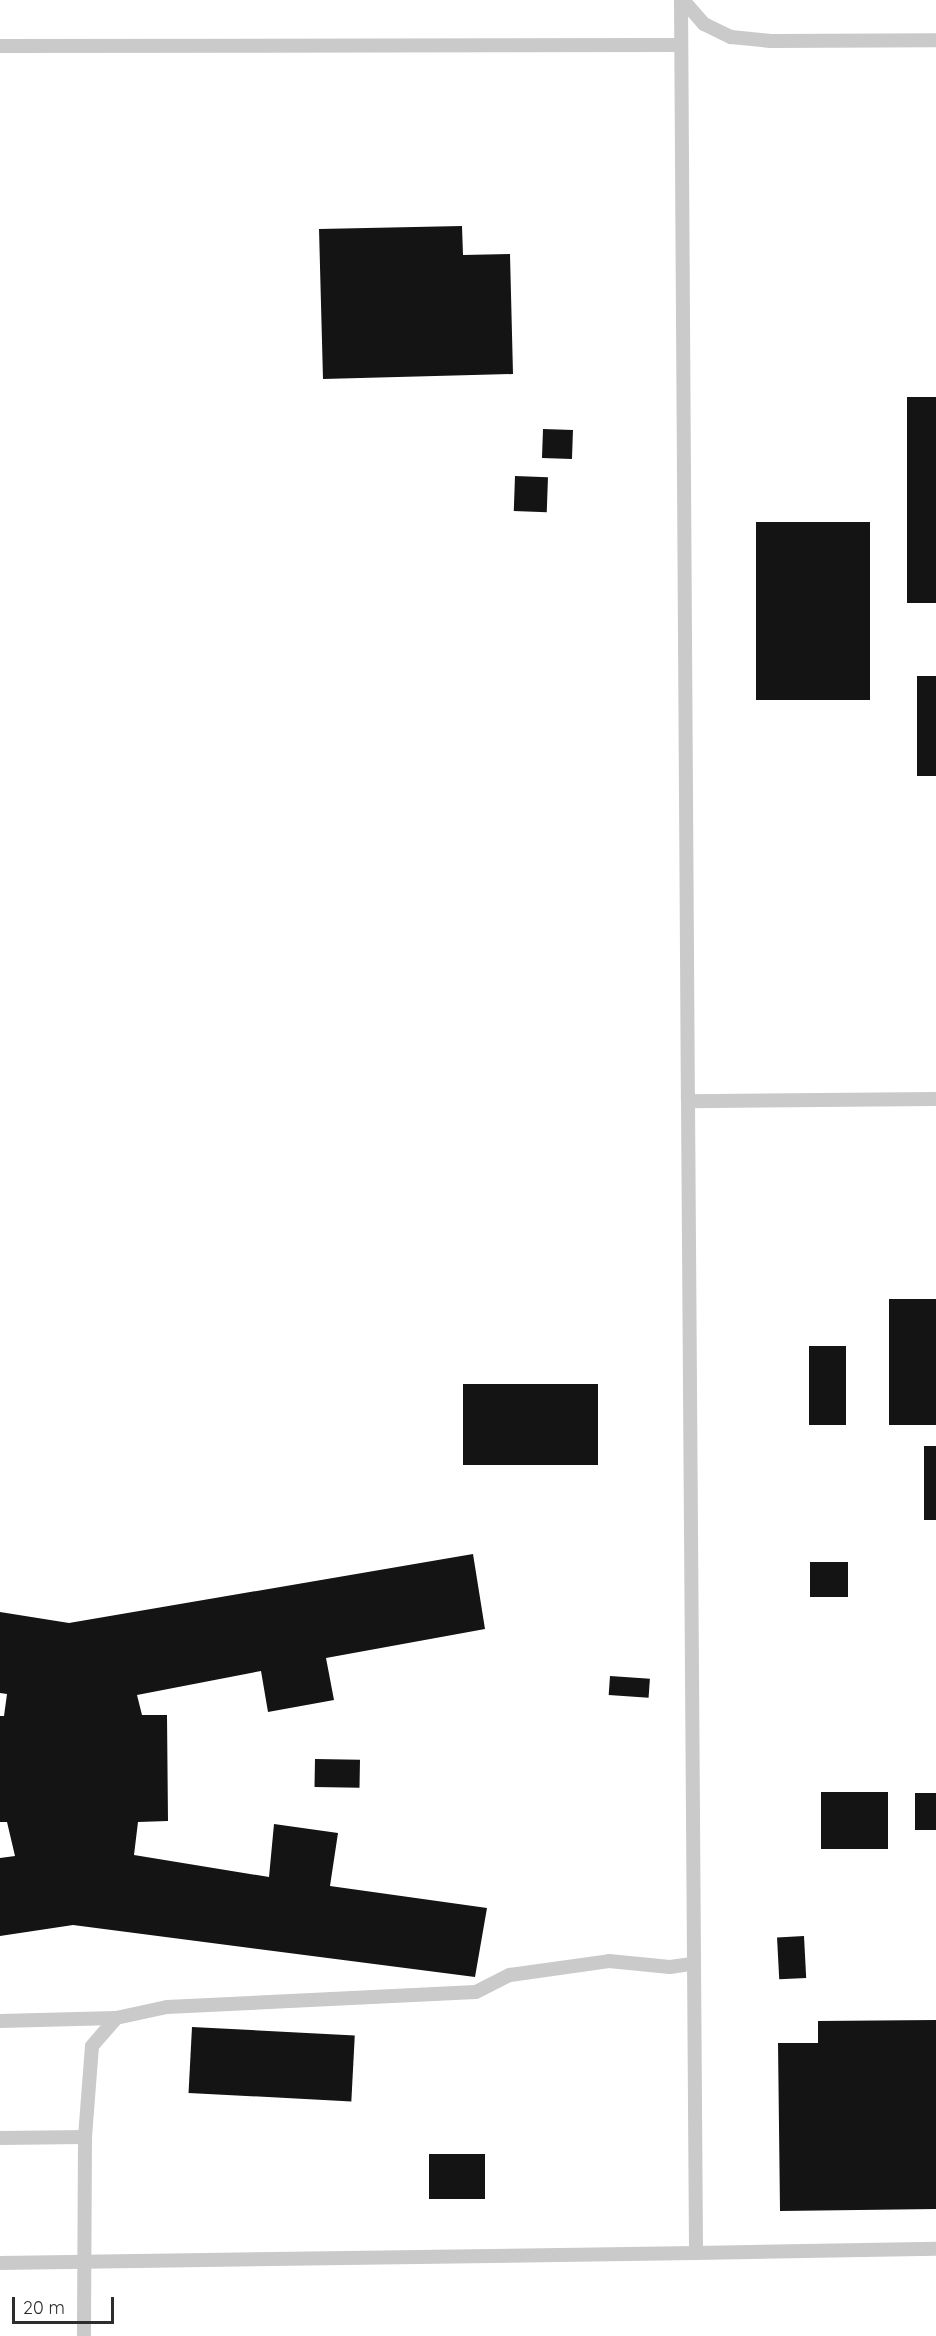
<!DOCTYPE html>
<style>
body{margin:0}
#map{position:relative;width:936px;height:2336px;overflow:hidden;background:#fff;font-family:Quicksand,sans-serif}
div>[style]{position:absolute}
.building>*{inset:0;background:#141414;transform-origin:0 0}
.service>*{height:14px;margin:-7px;padding:0 7px;transform-origin:7px;border-radius:7px;background:#cacaca}
span{translate:-50% -50%;white-space:nowrap;text-align:center;line-height:1.15;-webkit-text-stroke:6px #fff;paint-order:stroke}
.scale{position:absolute;left:12px;top:2297px;width:102px;height:27px;box-sizing:border-box;border:3px solid #2d2d2d;border-top:0;padding-left:8px;font-size:18px;line-height:21px;white-space:nowrap;color:#2d2d2d;-webkit-text-stroke:4px #fff;paint-order:stroke}
</style>
<div id="map">
<div class="building">
<div style="clip-path:polygon(462px 226px,463px 255px,510px 254px,513px 374px,323px 379px,319px 229px)"></div>
<div style="left:907px;top:397px;width:29px;height:206px"></div>
<div style="left:543px;top:429px;width:30px;height:29px;rotate:2deg"></div>
<div style="left:515px;top:476px;width:33px;height:35px;rotate:2deg"></div>
<div style="left:756px;top:522px;width:114px;height:178px"></div>
<div style="left:917px;top:676px;width:19px;height:100px"></div>
<div style="left:936px;top:1299px;width:126px;height:47px;rotate:90deg"></div>
<div style="left:809px;top:1346px;width:37px;height:79px"></div>
<div style="left:598px;top:1384px;width:81px;height:135px;rotate:90deg"></div>
<div style="left:924px;top:1446px;width:12px;height:74px"></div>
<div style="clip-path:polygon(473px 1554px,485px 1629px,326px 1658px,334px 1700px,268px 1712px,261px 1671px,137px 1695px,142px 1715px,167px 1715px,168px 1821px,138px 1822px,134px 1855px,269px 1877px,274px 1824px,338px 1833px,330px 1886px,487px 1908px,475px 1977px,73px 1925px,0 1936px,0 1858px,15px 1856px,7px 1822px,0 1822px,0 1716px,4px 1716px,7px 1694px,0 1693px,0 1612px,69px 1623px)"></div>
<div style="left:848px;top:1562px;width:35px;height:38px;rotate:90deg"></div>
<div style="left:610px;top:1676px;width:40px;height:19px;rotate:4deg"></div>
<div style="left:315px;top:1759px;width:45px;height:28px;rotate:1deg"></div>
<div style="left:821px;top:1792px;width:67px;height:57px"></div>
<div style="left:915px;top:1793px;width:21px;height:37px"></div>
<div style="left:804px;top:1936px;width:42px;height:27px;rotate:87deg"></div>
<div style="clip-path:polygon(936px 2020px,936px 2209px,780px 2211px,778px 2043px,818px 2043px,818px 2021px)"></div>
<div style="left:192px;top:2027px;width:163px;height:66px;rotate:3deg"></div>
<div style="left:429px;top:2154px;width:56px;height:45px"></div>
</div>
<div class="service">
<div style="left:681px;top:0;width:1101px;rotate:89.64deg"></div>
<div style="left:683px;top:0;width:32px;rotate:49deg"></div>
<div style="left:704px;top:24px;width:30px;rotate:26deg"></div>
<div style="left:731px;top:37px;width:40px;rotate:5.7deg"></div>
<div style="left:771px;top:41px;width:165px;rotate:-0.3deg"></div>
<div style="left:0;top:46px;width:681px;rotate:-0.08deg"></div>
<div style="left:936px;top:1099px;width:248px;rotate:179.5deg"></div>
<div style="left:688px;top:1101px;width:1152px;rotate:89.6deg"></div>
<div style="left:696px;top:2253px;width:240px;rotate:-1deg"></div>
<div style="left:0;top:2021px;width:116px;rotate:-1.5deg"></div>
<div style="left:85px;top:2137px;width:91px;rotate:-85.6deg"></div>
<div style="left:92px;top:2046px;width:37px;rotate:-49deg"></div>
<div style="left:116px;top:2018px;width:52px;rotate:-12.2deg"></div>
<div style="left:167px;top:2007px;width:309px;rotate:-2.8deg"></div>
<div style="left:476px;top:1992px;width:38px;rotate:-27deg"></div>
<div style="left:510px;top:1975px;width:100px;rotate:-8deg"></div>
<div style="left:609px;top:1961px;width:61px;rotate:5.6deg"></div>
<div style="left:670px;top:1967px;width:22px;rotate:-8deg"></div>
<div style="left:0;top:2138px;width:85px;rotate:-0.7deg"></div>
<div style="left:85px;top:2137px;width:199px;rotate:90.3deg"></div>
<div style="left:0;top:2263px;width:696px;rotate:-0.82deg"></div>
</div>
<div class="scale">20 m</div>
</div>
